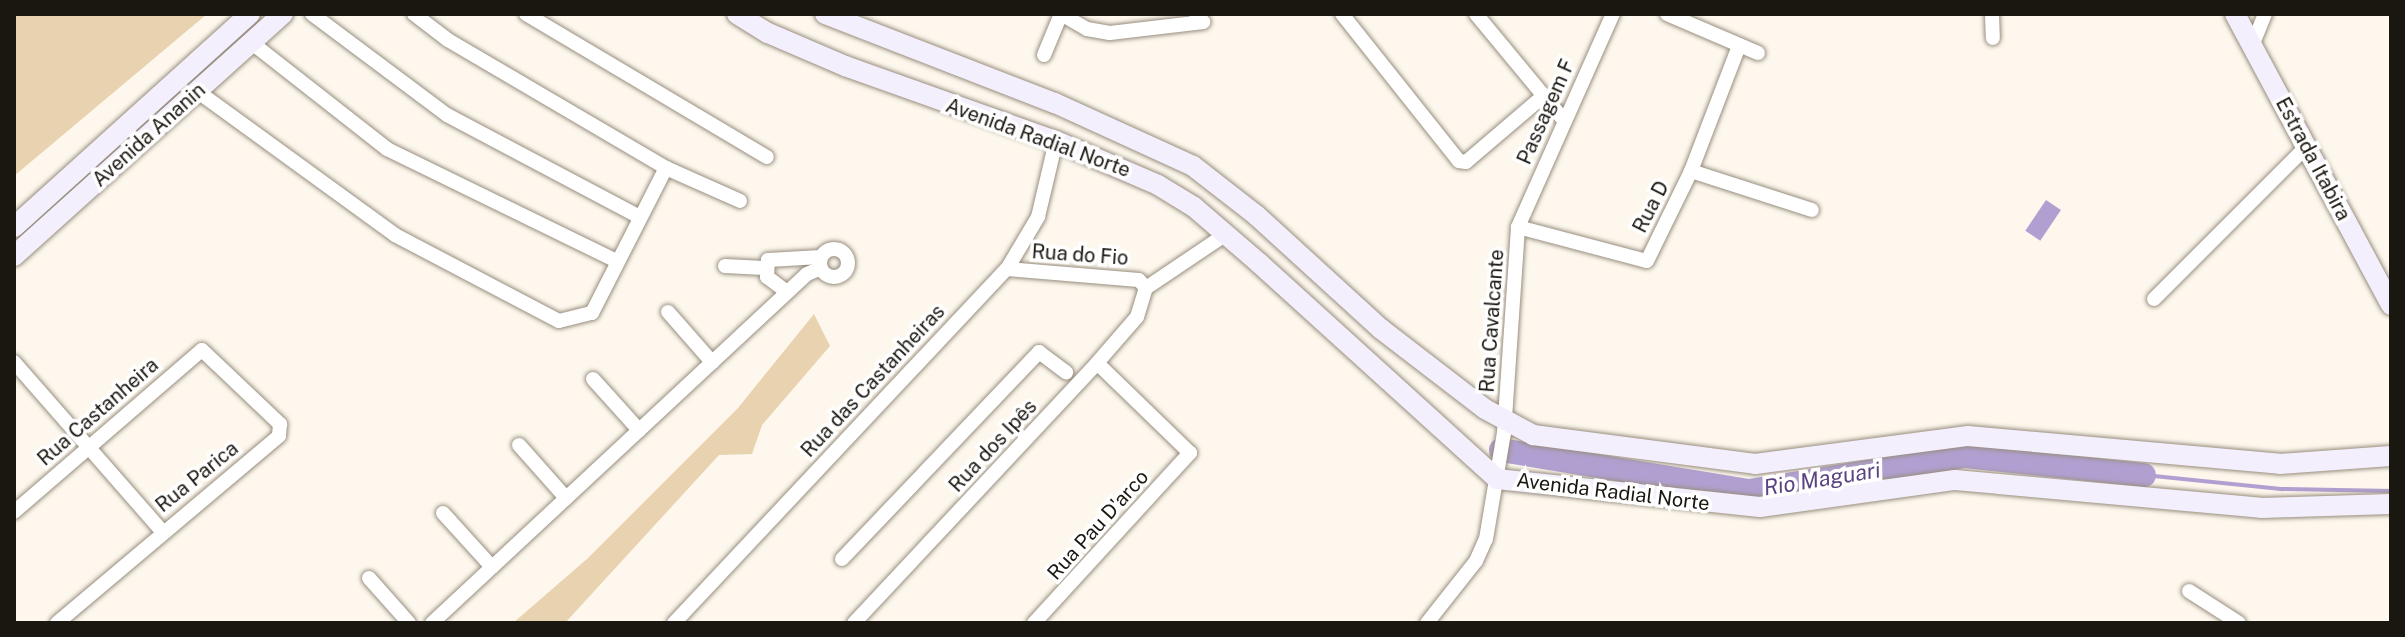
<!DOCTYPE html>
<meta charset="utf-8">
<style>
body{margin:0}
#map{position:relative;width:2405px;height:637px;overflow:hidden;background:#fdf7ed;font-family:"Public Sans",sans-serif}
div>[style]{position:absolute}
.green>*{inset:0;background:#e8d2af}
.water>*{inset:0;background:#b0a0d1;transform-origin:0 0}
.stream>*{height:4px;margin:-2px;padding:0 2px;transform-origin:2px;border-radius:2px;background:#b0a0d1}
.river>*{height:24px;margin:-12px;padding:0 12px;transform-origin:12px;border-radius:12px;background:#b0a0d1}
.roads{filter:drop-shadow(0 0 2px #988e7f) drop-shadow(0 0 2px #988e7f)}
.street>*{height:14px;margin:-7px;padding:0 7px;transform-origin:7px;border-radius:7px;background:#fff}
.street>.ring{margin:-7px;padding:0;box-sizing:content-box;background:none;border:14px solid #fff;border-radius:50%}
.secondary>*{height:20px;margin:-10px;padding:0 10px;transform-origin:10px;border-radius:10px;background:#f4effc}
span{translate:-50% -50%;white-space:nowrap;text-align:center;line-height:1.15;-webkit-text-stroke:7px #fff;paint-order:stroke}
.street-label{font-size:20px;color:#1a1711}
.water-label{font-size:22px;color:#5b4382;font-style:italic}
.frame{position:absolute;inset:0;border:16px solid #1a1711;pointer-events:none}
</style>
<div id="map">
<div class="green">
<div style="clip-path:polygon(14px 14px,207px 14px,14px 176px)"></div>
<div style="clip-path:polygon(814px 314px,830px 346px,762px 425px,752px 454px,719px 455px,565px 623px,513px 623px,587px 559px,738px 408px)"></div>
</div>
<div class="water">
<div style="left:2046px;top:200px;width:18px;height:37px;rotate:34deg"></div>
</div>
<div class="stream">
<div style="left:2144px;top:475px;width:140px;rotate:5.8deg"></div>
<div style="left:2283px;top:489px;width:108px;rotate:1.1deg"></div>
</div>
<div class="river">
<div style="left:1501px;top:450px;width:251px;rotate:9.4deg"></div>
<div style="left:1749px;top:491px;width:219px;rotate:-9.2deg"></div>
<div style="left:1965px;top:456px;width:180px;rotate:6.1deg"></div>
</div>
<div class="roads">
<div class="street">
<div style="left:312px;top:14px;width:169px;rotate:36.8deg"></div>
<div style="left:447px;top:115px;width:218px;rotate:27.9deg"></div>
<div style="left:414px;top:14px;width:43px;rotate:37.4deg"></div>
<div style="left:448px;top:40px;width:253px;rotate:30.4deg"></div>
<div style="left:666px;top:168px;width:81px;rotate:24deg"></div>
<div style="left:526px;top:14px;width:280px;rotate:30.7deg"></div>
<div style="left:1061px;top:14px;width:30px;rotate:30deg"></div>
<div style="left:1087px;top:29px;width:23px;rotate:10deg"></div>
<div style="left:1110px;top:33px;width:94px;rotate:-6.7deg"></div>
<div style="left:1203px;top:22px;width:11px;rotate:-131deg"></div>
<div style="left:1342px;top:14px;width:188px;rotate:51.5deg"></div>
<div style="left:1459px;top:161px;width:7px;rotate:8deg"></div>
<div style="left:1466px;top:162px;width:100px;rotate:-40.5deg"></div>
<div style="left:1476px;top:14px;width:136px;rotate:50.4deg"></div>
<div style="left:1667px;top:14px;width:99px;rotate:23.2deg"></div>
<div style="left:1992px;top:14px;width:24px;rotate:88deg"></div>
<div style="left:252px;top:43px;width:172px;rotate:38.1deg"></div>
<div style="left:387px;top:149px;width:256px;rotate:26deg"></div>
<div style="left:2252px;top:46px;width:35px;rotate:-68deg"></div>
<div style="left:1044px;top:55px;width:44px;rotate:-67.5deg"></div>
<div style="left:197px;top:91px;width:245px;rotate:36deg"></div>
<div style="left:395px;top:235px;width:185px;rotate:27.7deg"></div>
<div style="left:559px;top:321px;width:34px;rotate:-14deg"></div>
<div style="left:592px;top:313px;width:163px;rotate:-63deg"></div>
<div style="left:1691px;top:171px;width:127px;rotate:17.9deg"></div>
<div style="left:1518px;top:227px;width:133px;rotate:14.8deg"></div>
<div style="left:1647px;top:261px;width:100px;rotate:-63.9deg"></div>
<div style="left:1691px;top:171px;width:134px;rotate:-69deg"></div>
<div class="ring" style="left:820px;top:249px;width:14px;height:14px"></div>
<div style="left:725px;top:266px;width:39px;rotate:3deg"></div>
<div style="left:1007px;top:269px;width:132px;rotate:4.8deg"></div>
<div style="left:1139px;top:280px;width:11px;rotate:49deg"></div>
<div style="left:1146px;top:288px;width:97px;rotate:-34deg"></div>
<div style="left:787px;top:292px;width:25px;rotate:-143deg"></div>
<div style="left:767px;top:277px;width:17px;rotate:-87deg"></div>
<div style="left:768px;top:260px;width:53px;rotate:-3.2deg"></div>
<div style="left:2154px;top:299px;width:215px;rotate:-45deg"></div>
<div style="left:668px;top:312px;width:67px;rotate:48.7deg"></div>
<div style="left:14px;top:362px;width:225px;rotate:48.8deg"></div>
<div style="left:593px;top:379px;width:69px;rotate:48deg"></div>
<div style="left:519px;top:445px;width:71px;rotate:48.4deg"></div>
<div style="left:14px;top:512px;width:248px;rotate:-40.8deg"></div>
<div style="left:202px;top:350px;width:108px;rotate:43.5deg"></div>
<div style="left:280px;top:424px;width:12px;rotate:95deg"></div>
<div style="left:279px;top:436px;width:290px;rotate:139.9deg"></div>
<div style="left:443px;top:513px;width:73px;rotate:47.8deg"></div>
<div style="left:842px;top:559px;width:286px;rotate:-46.4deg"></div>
<div style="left:1039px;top:352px;width:34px;rotate:37deg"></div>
<div style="left:369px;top:578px;width:60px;rotate:48.4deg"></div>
<div style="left:2189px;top:591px;width:59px;rotate:32.6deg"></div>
<div style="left:432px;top:623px;width:512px;rotate:-42.94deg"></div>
<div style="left:807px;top:274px;width:15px;rotate:-23deg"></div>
<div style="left:674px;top:623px;width:486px;rotate:-46.8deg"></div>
<div style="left:1007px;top:269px;width:61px;rotate:-59.2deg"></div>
<div style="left:1038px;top:217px;width:78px;rotate:-76.7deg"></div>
<div style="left:854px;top:623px;width:356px;rotate:-46.9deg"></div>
<div style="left:1097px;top:363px;width:61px;rotate:-49deg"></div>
<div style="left:1137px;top:317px;width:30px;rotate:-73deg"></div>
<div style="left:1034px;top:623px;width:231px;rotate:-47.5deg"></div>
<div style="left:1190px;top:453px;width:129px;rotate:-135.9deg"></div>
<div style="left:1427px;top:623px;width:79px;rotate:-51.7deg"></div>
<div style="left:1476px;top:561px;width:24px;rotate:-66deg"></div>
<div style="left:1486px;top:539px;width:108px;rotate:-80.4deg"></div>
<div style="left:1504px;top:433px;width:206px;rotate:-86.1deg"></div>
<div style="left:1518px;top:227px;width:233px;rotate:-66deg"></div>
</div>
<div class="secondary">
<div style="left:737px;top:14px;width:36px;rotate:32deg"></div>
<div style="left:768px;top:33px;width:84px;rotate:23.2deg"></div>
<div style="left:845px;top:66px;width:224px;rotate:19.6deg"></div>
<div style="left:1056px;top:141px;width:111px;rotate:23.3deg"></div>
<div style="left:1158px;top:185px;width:42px;rotate:31.4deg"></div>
<div style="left:1194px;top:207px;width:86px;rotate:40.7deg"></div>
<div style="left:1259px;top:263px;width:321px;rotate:42.2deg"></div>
<div style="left:1497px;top:479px;width:264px;rotate:6.1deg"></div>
<div style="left:1760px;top:507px;width:197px;rotate:-7.9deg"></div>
<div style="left:1955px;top:480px;width:307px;rotate:5.2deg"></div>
<div style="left:2261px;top:508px;width:130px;rotate:-1.8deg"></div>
<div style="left:825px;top:14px;width:247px;rotate:21.2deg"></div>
<div style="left:1055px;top:103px;width:152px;rotate:24.5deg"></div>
<div style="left:1193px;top:166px;width:80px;rotate:37.9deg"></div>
<div style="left:1256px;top:215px;width:169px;rotate:42.4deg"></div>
<div style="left:1381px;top:329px;width:131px;rotate:37.6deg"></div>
<div style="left:1485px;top:409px;width:55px;rotate:28.4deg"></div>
<div style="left:1533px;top:435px;width:224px;rotate:7.4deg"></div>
<div style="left:1755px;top:464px;width:215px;rotate:-7.5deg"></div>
<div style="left:1968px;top:436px;width:313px;rotate:5.1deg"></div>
<div style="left:2280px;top:464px;width:111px;rotate:-4.1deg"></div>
<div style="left:2235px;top:14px;width:330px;rotate:61.8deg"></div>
<div style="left:14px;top:227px;width:318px;rotate:-42.1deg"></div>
<div style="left:14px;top:256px;width:362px;rotate:-42deg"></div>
</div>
</div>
<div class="street-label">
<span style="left:1546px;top:112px;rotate:-66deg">Passagem F</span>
<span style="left:149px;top:135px;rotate:-42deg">Avenida Ananin</span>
<span style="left:1038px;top:138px;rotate:20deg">Avenida Radial Norte</span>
<span style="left:2313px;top:159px;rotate:62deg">Estrada Itabira</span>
<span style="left:1651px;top:207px;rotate:-63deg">Rua D</span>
<span style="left:1080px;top:255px;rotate:4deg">Rua do Fio</span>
<span style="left:1492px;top:321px;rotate:-86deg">Rua Cavalcante</span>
<span style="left:873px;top:381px;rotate:-47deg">Rua das Castanheiras</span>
<span style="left:98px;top:412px;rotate:-41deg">Rua Castanheira</span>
<span style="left:993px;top:446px;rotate:-47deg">Rua dos Ipês</span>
<span style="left:197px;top:477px;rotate:-39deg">Rua Parica</span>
<span style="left:1613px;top:492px;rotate:7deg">Avenida Radial Norte</span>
<span style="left:1098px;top:525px;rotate:-48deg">Rua Pau D'arco</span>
</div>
<div class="water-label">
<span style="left:1822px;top:479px;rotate:-9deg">Rio Maguari</span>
</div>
<div class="frame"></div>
</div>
